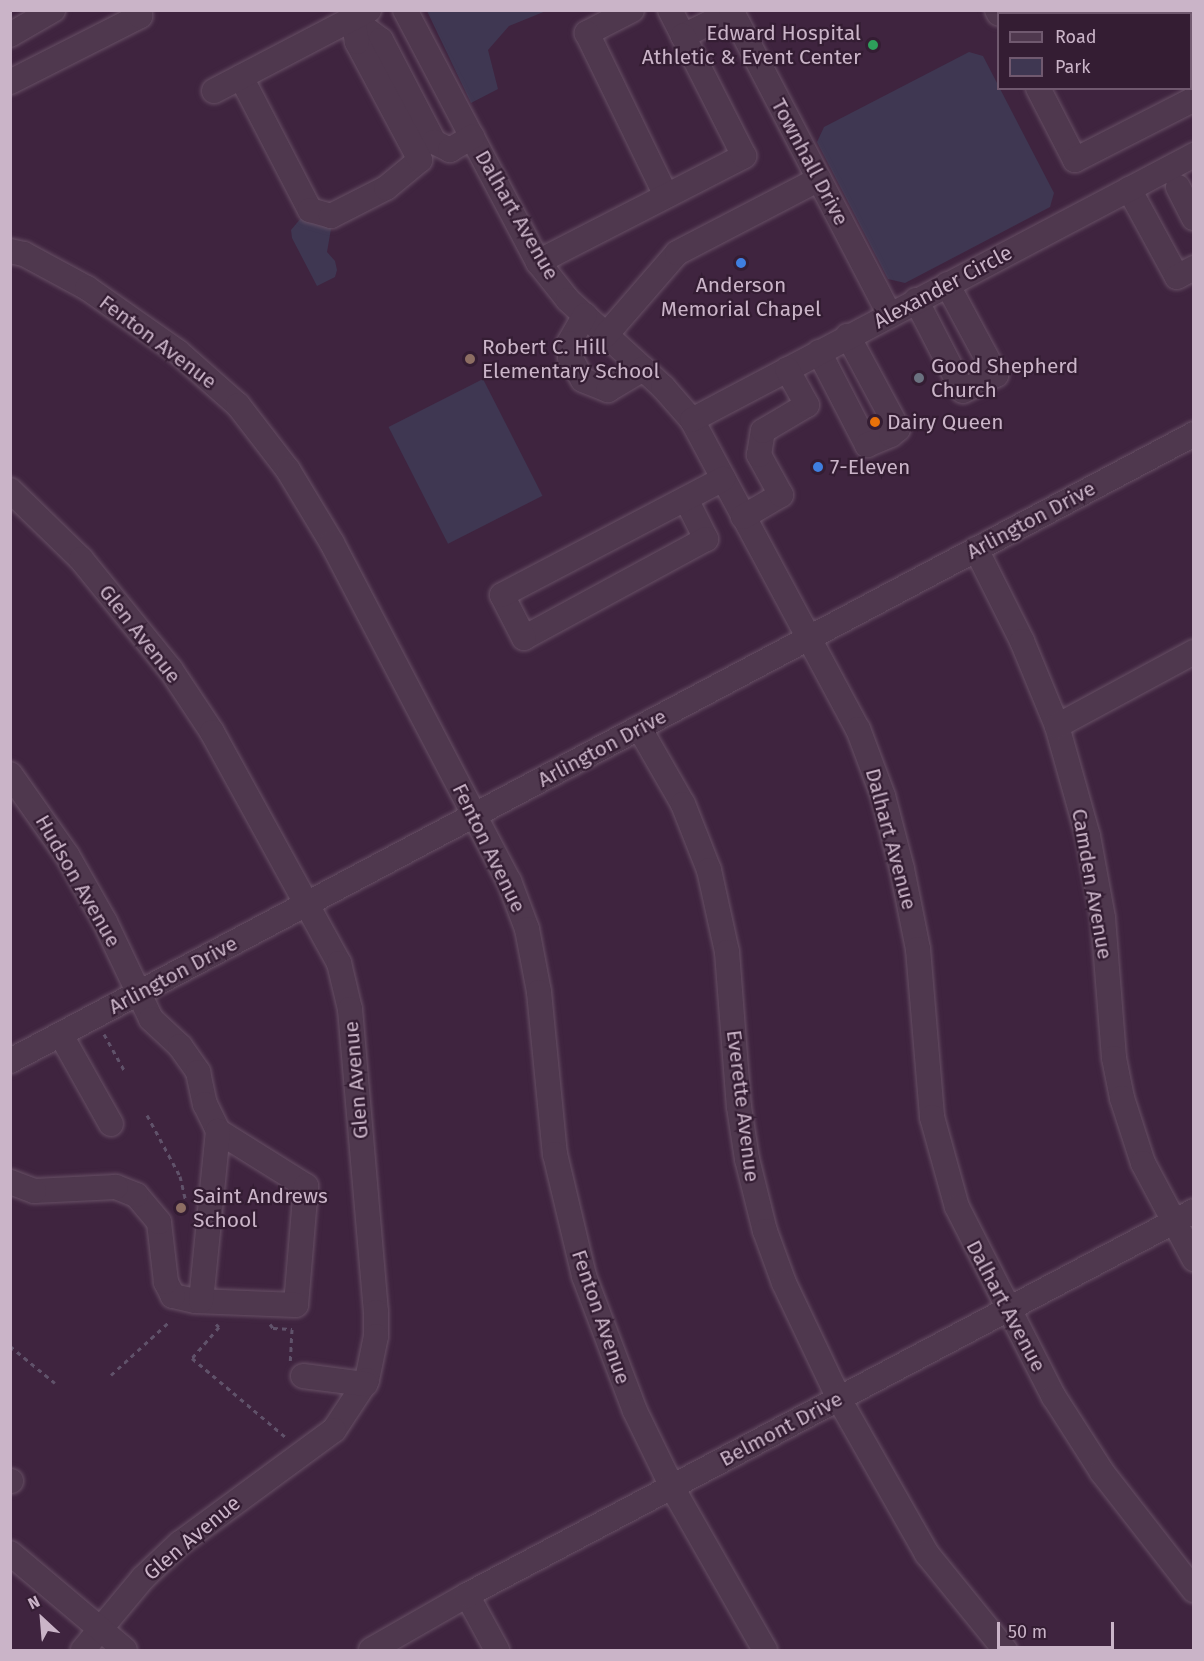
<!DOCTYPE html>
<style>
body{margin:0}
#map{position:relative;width:1204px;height:1661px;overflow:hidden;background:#3f243f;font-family:"Fira Sans",sans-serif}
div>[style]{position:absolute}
.green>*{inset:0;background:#3f3752;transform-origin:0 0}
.path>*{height:3px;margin-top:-1.5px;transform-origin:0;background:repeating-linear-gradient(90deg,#60526a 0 4.5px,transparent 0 9px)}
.roads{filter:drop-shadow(0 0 2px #675065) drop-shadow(0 0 2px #675065)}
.minor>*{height:24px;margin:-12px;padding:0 12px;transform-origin:12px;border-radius:12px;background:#4f384e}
.dots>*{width:16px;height:16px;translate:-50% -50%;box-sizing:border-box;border:3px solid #341d33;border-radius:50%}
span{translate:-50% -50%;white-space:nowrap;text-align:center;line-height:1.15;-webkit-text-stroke:4.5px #341d33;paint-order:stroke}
.poi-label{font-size:21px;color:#cab4c8}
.right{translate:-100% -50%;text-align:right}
.left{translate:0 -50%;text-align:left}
.street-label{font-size:21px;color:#cab4c8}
.frame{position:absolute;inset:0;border:12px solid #cab4c8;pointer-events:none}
.legend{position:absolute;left:997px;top:12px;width:195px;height:78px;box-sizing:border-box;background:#341d33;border:2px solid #70596f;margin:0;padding:8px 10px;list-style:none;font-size:18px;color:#cab4c8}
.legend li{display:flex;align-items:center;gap:12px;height:30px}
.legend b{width:30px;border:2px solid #70596f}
.north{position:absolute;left:12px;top:1589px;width:60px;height:60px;-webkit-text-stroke:4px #341d33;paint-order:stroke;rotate:334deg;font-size:16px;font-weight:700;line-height:24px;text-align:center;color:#cab4c8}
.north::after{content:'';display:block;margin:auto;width:21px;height:27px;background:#cab4c8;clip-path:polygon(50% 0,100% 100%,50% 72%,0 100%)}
.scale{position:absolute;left:997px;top:1622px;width:117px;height:27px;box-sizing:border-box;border:3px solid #cab4c8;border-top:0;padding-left:8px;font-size:18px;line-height:21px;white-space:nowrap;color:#cab4c8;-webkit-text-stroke:4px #341d33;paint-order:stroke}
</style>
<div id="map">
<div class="green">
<div style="clip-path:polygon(427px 11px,546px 11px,509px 26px,488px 50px,498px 89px,471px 103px)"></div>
<div style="clip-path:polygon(969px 52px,983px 56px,1054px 193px,1050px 207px,905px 283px,888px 279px,817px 142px,824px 127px)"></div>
<div style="clip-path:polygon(301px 218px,327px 222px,331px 229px,327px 252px,335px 261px,337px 270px,335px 277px,317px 286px,292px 238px,291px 230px)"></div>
<div style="left:483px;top:379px;width:131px;height:106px;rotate:63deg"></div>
</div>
<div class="path">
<div style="left:104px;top:1034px;width:41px;rotate:60.9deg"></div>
<div style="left:147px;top:1115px;width:69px;rotate:61.6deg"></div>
<div style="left:180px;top:1176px;width:26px;rotate:77deg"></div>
<div style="left:216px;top:1324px;width:4px;rotate:45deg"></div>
<div style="left:219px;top:1327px;width:41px;rotate:131.1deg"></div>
<div style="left:192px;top:1358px;width:126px;rotate:40.2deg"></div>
<div style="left:270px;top:1324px;width:5px;rotate:53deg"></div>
<div style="left:273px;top:1328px;width:19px;rotate:3deg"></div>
<div style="left:292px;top:1329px;width:33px;rotate:93deg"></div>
<div style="left:10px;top:1346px;width:58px;rotate:39.4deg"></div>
<div style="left:111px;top:1375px;width:79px;rotate:-42.4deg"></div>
</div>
<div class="roads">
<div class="minor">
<div style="left:405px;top:10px;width:285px;rotate:62.2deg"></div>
<div style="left:538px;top:262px;width:48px;rotate:51.7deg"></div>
<div style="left:568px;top:300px;width:129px;rotate:42.5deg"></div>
<div style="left:663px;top:387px;width:44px;rotate:48.7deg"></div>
<div style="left:692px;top:420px;width:351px;rotate:61.8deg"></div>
<div style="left:858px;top:729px;width:72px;rotate:69.5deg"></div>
<div style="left:883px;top:796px;width:75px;rotate:75.4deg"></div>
<div style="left:902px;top:869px;width:82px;rotate:78.7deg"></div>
<div style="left:918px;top:949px;width:169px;rotate:85.2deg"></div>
<div style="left:932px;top:1117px;width:93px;rotate:74.5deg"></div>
<div style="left:957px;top:1207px;width:213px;rotate:63deg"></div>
<div style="left:1054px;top:1397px;width:89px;rotate:57.4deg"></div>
<div style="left:1102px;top:1472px;width:150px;rotate:52.1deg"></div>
<div style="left:632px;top:10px;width:51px;rotate:152.9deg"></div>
<div style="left:587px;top:33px;width:181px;rotate:64.1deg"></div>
<div style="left:670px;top:10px;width:29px;rotate:63deg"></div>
<div style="left:683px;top:36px;width:55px;rotate:-26.1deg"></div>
<div style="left:731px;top:10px;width:343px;rotate:62.5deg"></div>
<div style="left:997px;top:10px;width:4px;rotate:63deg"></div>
<div style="left:1161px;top:14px;width:6px;rotate:-39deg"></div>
<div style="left:353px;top:19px;width:35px;rotate:37deg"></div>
<div style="left:381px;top:40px;width:115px;rotate:62.5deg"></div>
<div style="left:434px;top:142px;width:18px;rotate:27deg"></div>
<div style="left:450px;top:150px;width:26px;rotate:-31deg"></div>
<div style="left:1190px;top:28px;width:7px;rotate:56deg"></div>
<div style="left:10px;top:35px;width:50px;rotate:-30.2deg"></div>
<div style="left:1190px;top:76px;width:7px;rotate:56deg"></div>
<div style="left:241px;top:77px;width:150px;rotate:62.6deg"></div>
<div style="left:310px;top:210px;width:22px;rotate:16deg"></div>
<div style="left:331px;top:216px;width:62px;rotate:-27deg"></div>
<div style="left:386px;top:188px;width:44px;rotate:-39.5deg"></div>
<div style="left:420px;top:160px;width:134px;rotate:-118.1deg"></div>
<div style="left:357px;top:42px;width:23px;rotate:-100deg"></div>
<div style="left:10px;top:82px;width:146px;rotate:-26.9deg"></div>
<div style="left:140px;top:16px;width:7px;rotate:-117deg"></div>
<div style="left:1038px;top:88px;width:81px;rotate:62.8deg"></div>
<div style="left:1075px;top:160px;width:134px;rotate:-27.1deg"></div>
<div style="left:214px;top:91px;width:175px;rotate:-27.6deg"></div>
<div style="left:1178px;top:187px;width:35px;rotate:63deg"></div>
<div style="left:1129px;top:189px;width:100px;rotate:61.4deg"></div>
<div style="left:1177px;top:277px;width:19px;rotate:-28deg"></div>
<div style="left:10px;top:251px;width:14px;rotate:12deg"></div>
<div style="left:24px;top:254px;width:72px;rotate:28.4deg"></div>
<div style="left:87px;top:288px;width:111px;rotate:35.1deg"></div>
<div style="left:178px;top:352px;width:80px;rotate:41.5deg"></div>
<div style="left:238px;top:405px;width:82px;rotate:52.4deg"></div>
<div style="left:288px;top:470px;width:85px;rotate:58.9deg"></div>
<div style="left:332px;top:543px;width:382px;rotate:62.4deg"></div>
<div style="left:509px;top:881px;width:51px;rotate:69.4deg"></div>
<div style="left:527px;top:929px;width:64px;rotate:79.2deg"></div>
<div style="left:539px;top:992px;width:163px;rotate:84.4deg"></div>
<div style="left:555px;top:1154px;width:125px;rotate:76.6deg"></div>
<div style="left:584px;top:1276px;width:144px;rotate:69.3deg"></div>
<div style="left:635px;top:1411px;width:85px;rotate:64deg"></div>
<div style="left:672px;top:1487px;width:188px;rotate:60.3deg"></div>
<div style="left:538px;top:262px;width:232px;rotate:-27.2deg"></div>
<div style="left:744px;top:156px;width:135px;rotate:-116.9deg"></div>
<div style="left:916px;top:300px;width:102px;rotate:62.7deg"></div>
<div style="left:963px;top:391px;width:37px;rotate:-26deg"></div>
<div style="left:996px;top:375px;width:103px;rotate:-118.3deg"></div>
<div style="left:585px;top:315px;width:32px;rotate:120deg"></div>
<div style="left:569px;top:343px;width:14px;rotate:86deg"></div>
<div style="left:570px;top:357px;width:26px;rotate:61deg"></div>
<div style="left:583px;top:380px;width:27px;rotate:22deg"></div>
<div style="left:608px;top:390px;width:41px;rotate:-31deg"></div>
<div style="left:606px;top:335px;width:108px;rotate:-49.1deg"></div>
<div style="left:677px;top:253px;width:160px;rotate:-27.5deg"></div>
<div style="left:819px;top:352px;width:105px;rotate:62.7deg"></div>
<div style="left:867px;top:445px;width:26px;rotate:-23deg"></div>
<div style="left:891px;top:435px;width:9px;rotate:-41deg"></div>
<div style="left:898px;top:429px;width:106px;rotate:-118.3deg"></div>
<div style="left:692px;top:420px;width:568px;rotate:-27.83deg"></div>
<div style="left:10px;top:490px;width:99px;rotate:44.2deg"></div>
<div style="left:81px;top:559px;width:143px;rotate:51deg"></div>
<div style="left:171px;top:670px;width:74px;rotate:56.5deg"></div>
<div style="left:212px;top:732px;width:264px;rotate:61.2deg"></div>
<div style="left:339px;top:963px;width:47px;rotate:76.6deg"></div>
<div style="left:350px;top:1009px;width:304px;rotate:85.1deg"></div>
<div style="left:376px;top:1312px;width:24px;rotate:90deg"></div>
<div style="left:376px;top:1336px;width:45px;rotate:101.6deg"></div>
<div style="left:367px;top:1380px;width:60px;rotate:123.4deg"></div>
<div style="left:334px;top:1430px;width:191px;rotate:143.7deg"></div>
<div style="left:180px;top:1543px;width:51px;rotate:136.6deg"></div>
<div style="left:143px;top:1578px;width:94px;rotate:129.8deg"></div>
<div style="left:686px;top:499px;width:45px;rotate:63.4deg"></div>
<div style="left:706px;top:539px;width:207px;rotate:151.5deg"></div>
<div style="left:524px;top:638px;width:48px;rotate:-117.1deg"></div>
<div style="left:502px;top:595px;width:250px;rotate:-27.7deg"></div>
<div style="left:743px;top:517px;width:44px;rotate:-30.1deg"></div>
<div style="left:781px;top:495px;width:46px;rotate:-118.8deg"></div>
<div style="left:759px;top:455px;width:24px;rotate:-81deg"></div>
<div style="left:763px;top:431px;width:51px;rotate:-30.6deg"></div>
<div style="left:807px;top:405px;width:41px;rotate:-119.1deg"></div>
<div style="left:976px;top:549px;width:103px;rotate:63.4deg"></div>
<div style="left:1022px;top:641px;width:92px;rotate:67.6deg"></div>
<div style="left:1057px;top:726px;width:114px;rotate:74.3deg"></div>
<div style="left:1088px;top:836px;width:83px;rotate:79.6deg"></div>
<div style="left:1103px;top:918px;width:140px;rotate:85.5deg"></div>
<div style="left:1114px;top:1058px;width:41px;rotate:78.7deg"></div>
<div style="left:1122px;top:1098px;width:68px;rotate:72.1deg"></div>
<div style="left:1143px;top:1163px;width:109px;rotate:62deg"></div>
<div style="left:1057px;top:726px;width:156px;rotate:-28.4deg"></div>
<div style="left:640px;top:729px;width:86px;rotate:60.2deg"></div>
<div style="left:683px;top:804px;width:71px;rotate:68.5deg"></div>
<div style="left:709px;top:870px;width:84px;rotate:77.6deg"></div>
<div style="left:727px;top:952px;width:155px;rotate:85.6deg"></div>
<div style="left:739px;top:1107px;width:53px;rotate:81.3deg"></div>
<div style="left:747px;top:1159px;width:74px;rotate:76deg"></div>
<div style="left:765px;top:1231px;width:55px;rotate:69.9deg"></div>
<div style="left:784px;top:1283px;width:128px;rotate:64.6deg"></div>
<div style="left:839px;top:1399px;width:178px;rotate:60.4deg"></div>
<div style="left:927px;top:1554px;width:124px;rotate:50.9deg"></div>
<div style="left:10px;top:774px;width:99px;rotate:54.9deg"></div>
<div style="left:67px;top:855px;width:77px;rotate:60.4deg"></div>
<div style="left:105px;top:922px;width:107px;rotate:64.6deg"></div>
<div style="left:151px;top:1019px;width:40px;rotate:43deg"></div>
<div style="left:180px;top:1046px;width:32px;rotate:55deg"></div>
<div style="left:198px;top:1072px;width:33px;rotate:78deg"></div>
<div style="left:205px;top:1104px;width:30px;rotate:64deg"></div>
<div style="left:218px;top:1131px;width:104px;rotate:32deg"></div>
<div style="left:306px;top:1186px;width:119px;rotate:94.8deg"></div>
<div style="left:296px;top:1305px;width:101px;rotate:-177.7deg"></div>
<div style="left:195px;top:1301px;width:23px;rotate:-167deg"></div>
<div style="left:173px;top:1296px;width:16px;rotate:-117deg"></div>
<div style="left:166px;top:1282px;width:60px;rotate:-96.7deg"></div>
<div style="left:159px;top:1222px;width:35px;rotate:-130deg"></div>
<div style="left:136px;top:1195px;width:22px;rotate:-158deg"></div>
<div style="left:116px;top:1187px;width:82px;rotate:177.2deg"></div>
<div style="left:34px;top:1191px;width:26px;rotate:-159deg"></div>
<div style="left:61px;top:1035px;width:102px;rotate:60.7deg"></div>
<div style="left:10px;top:1061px;width:1340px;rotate:-27.9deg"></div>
<div style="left:201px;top:1301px;width:171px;rotate:-84.3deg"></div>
<div style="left:303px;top:1376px;width:63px;rotate:7.4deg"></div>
<div style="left:10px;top:1481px;width:1px"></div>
<div style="left:10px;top:1553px;width:150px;rotate:40.1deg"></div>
<div style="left:467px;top:1595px;width:63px;rotate:61.4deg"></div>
<div style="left:371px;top:1650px;width:111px;rotate:-29.8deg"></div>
<div style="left:467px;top:1595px;width:822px;rotate:-27.84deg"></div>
</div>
</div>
<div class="dots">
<div style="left:873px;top:45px;background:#2e9e5b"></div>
<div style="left:741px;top:263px;background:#3f7fe0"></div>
<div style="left:470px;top:359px;background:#8d6e63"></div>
<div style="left:919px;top:378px;background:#6b7280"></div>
<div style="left:875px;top:422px;background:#e8710a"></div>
<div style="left:818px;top:467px;background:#3f7fe0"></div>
<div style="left:181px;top:1208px;background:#8d6e63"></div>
</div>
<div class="poi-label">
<span class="right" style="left:861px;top:45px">Edward Hospital<br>Athletic &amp; Event Center</span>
<span style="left:741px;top:297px">Anderson<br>Memorial Chapel</span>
<span class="left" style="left:482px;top:359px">Robert C. Hill<br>Elementary School</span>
<span class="left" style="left:931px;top:378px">Good Shepherd<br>Church</span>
<span class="left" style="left:887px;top:422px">Dairy Queen</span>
<span class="left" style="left:830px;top:467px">7-Eleven</span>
<span class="left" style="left:193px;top:1208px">Saint Andrews<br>School</span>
</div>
<div class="street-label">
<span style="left:810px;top:162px;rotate:62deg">Townhall Drive</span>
<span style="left:517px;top:215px;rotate:60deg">Dalhart Avenue</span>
<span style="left:943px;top:287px;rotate:-28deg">Alexander Circle</span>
<span style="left:158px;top:342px;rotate:37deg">Fenton Avenue</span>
<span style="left:1031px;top:520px;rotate:-28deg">Arlington Drive</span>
<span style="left:140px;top:634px;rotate:52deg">Glen Avenue</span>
<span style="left:602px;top:748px;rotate:-28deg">Arlington Drive</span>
<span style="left:891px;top:839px;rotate:75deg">Dalhart Avenue</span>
<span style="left:489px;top:848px;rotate:64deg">Fenton Avenue</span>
<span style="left:78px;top:881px;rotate:60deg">Hudson Avenue</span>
<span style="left:1092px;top:884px;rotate:80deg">Camden Avenue</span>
<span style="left:173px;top:975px;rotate:-28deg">Arlington Drive</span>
<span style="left:356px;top:1080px;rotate:-95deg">Glen Avenue</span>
<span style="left:743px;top:1106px;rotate:83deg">Everette Avenue</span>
<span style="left:1006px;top:1306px;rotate:62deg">Dalhart Avenue</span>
<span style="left:601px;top:1317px;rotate:71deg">Fenton Avenue</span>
<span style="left:781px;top:1429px;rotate:-28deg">Belmont Drive</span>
<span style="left:192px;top:1538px;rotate:-40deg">Glen Avenue</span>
</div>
<div class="frame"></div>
<ul class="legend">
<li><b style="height:8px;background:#4f384e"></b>Road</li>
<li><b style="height:16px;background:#3f3752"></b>Park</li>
</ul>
<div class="north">N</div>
<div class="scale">50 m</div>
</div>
